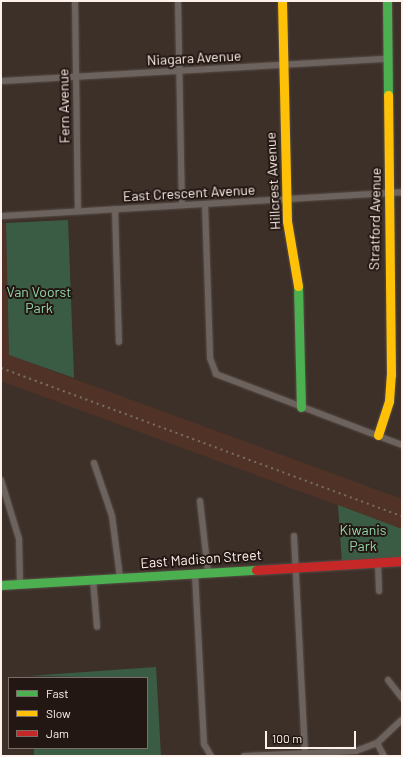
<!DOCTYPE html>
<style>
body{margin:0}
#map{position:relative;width:403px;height:757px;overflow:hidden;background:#3d3029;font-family:Barlow,sans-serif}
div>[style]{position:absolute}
.built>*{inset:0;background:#503226}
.green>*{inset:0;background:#3a5c45}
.roads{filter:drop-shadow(0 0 1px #574c46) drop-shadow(0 0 1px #574c46)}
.street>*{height:6px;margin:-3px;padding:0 3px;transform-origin:3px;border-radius:3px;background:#6d635e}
.fast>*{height:9px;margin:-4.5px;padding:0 4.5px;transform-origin:4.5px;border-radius:4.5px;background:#4caf50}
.slow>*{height:9px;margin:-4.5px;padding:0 4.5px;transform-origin:4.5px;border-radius:4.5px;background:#ffc107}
.jam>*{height:9px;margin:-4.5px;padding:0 4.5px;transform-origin:4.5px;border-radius:4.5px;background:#c62828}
.rail>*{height:2px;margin-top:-1px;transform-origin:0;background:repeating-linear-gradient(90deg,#786e6a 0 2px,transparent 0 6px)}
span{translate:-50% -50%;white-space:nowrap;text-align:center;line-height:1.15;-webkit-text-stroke:4px #231713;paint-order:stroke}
.street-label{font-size:14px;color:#fef0ea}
.park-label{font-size:14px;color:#91d6a9}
.frame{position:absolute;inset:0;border:2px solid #fef0ea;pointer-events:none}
.legend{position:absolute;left:8px;top:677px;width:140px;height:72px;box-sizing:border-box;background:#231713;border:1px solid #7b6e69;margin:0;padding:5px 7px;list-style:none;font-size:12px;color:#fef0ea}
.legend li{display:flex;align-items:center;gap:8px;height:20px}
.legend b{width:20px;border:1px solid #7b6e69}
.scale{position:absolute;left:265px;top:731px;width:91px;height:18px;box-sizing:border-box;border:2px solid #fef0ea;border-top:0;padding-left:5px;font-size:12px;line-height:14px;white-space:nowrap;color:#fef0ea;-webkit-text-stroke:3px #231713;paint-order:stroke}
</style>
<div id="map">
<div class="built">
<div style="clip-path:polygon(1px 223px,6px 223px,9px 355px,402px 499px,402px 529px,1px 381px)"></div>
</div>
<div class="green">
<div style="clip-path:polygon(68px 220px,74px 378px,9px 355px,6px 223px)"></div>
<div style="clip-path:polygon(338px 505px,402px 529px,402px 558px,342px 562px)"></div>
<div style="clip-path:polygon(156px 667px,161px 756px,34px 756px,34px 748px,147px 748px,147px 678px,28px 676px)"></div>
</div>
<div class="roads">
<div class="street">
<div style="left:75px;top:1px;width:210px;rotate:89.2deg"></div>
<div style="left:178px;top:1px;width:204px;rotate:88.9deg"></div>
<div style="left:1px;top:81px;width:388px;rotate:-3.3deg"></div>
<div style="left:205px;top:204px;width:154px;rotate:88.1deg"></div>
<div style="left:210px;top:358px;width:17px;rotate:69deg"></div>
<div style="left:216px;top:374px;width:199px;rotate:20.9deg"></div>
<div style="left:115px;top:209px;width:133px;rotate:88.3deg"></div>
<div style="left:1px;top:216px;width:402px;rotate:-3.4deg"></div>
<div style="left:94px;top:463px;width:56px;rotate:71.2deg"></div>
<div style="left:112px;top:516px;width:63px;rotate:82.6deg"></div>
<div style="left:1px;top:480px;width:62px;rotate:73deg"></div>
<div style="left:19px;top:539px;width:45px;rotate:88.7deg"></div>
<div style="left:200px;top:501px;width:71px;rotate:83.6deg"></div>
<div style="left:294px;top:536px;width:220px;rotate:87.1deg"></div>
<div style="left:378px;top:562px;width:29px;rotate:88deg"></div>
<div style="left:195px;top:573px;width:171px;rotate:87deg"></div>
<div style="left:204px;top:744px;width:14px;rotate:60deg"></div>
<div style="left:93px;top:579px;width:48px;rotate:85.2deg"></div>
<div style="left:388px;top:680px;width:23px;rotate:52deg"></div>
<div style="left:377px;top:743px;width:15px;rotate:62deg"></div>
<div style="left:244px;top:756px;width:112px;rotate:-2.6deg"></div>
<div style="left:356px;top:751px;width:22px;rotate:-21deg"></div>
<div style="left:377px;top:743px;width:34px;rotate:-43deg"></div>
</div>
<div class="fast">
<div style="left:387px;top:1px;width:94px;rotate:89.4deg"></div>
<div style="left:298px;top:286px;width:121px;rotate:88.6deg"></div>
<div style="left:1px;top:585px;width:255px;rotate:-3.4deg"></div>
</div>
<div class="slow">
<div style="left:282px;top:1px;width:220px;rotate:88.7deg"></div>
<div style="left:287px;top:221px;width:66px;rotate:80.4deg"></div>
<div style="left:378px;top:435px;width:36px;rotate:-72deg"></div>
<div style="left:389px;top:401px;width:26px;rotate:-86deg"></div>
<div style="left:391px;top:375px;width:280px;rotate:-90.6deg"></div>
</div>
<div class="jam">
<div style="left:256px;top:570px;width:146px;rotate:-3.5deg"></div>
</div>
</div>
<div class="rail">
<div style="left:1px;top:368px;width:427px;rotate:20.3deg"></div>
</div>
<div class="street-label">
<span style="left:194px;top:58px;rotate:-3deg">Niagara Avenue</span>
<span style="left:64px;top:106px;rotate:-91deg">Fern Avenue</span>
<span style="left:273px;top:181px;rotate:-93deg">Hillcrest Avenue</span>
<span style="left:189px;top:193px;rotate:-3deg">East Crescent Avenue</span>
<span style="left:375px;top:219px;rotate:-89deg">Stratford Avenue</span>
<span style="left:201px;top:559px;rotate:-4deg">East Madison Street</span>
</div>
<div class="park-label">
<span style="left:39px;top:300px">Van Voorst<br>Park</span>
<span style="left:363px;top:538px">Kiwanis<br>Park</span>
</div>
<div class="frame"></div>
<ul class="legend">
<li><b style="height:5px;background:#4caf50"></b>Fast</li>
<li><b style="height:5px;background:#ffc107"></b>Slow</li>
<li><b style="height:5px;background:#c62828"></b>Jam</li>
</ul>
<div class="scale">100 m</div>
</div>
